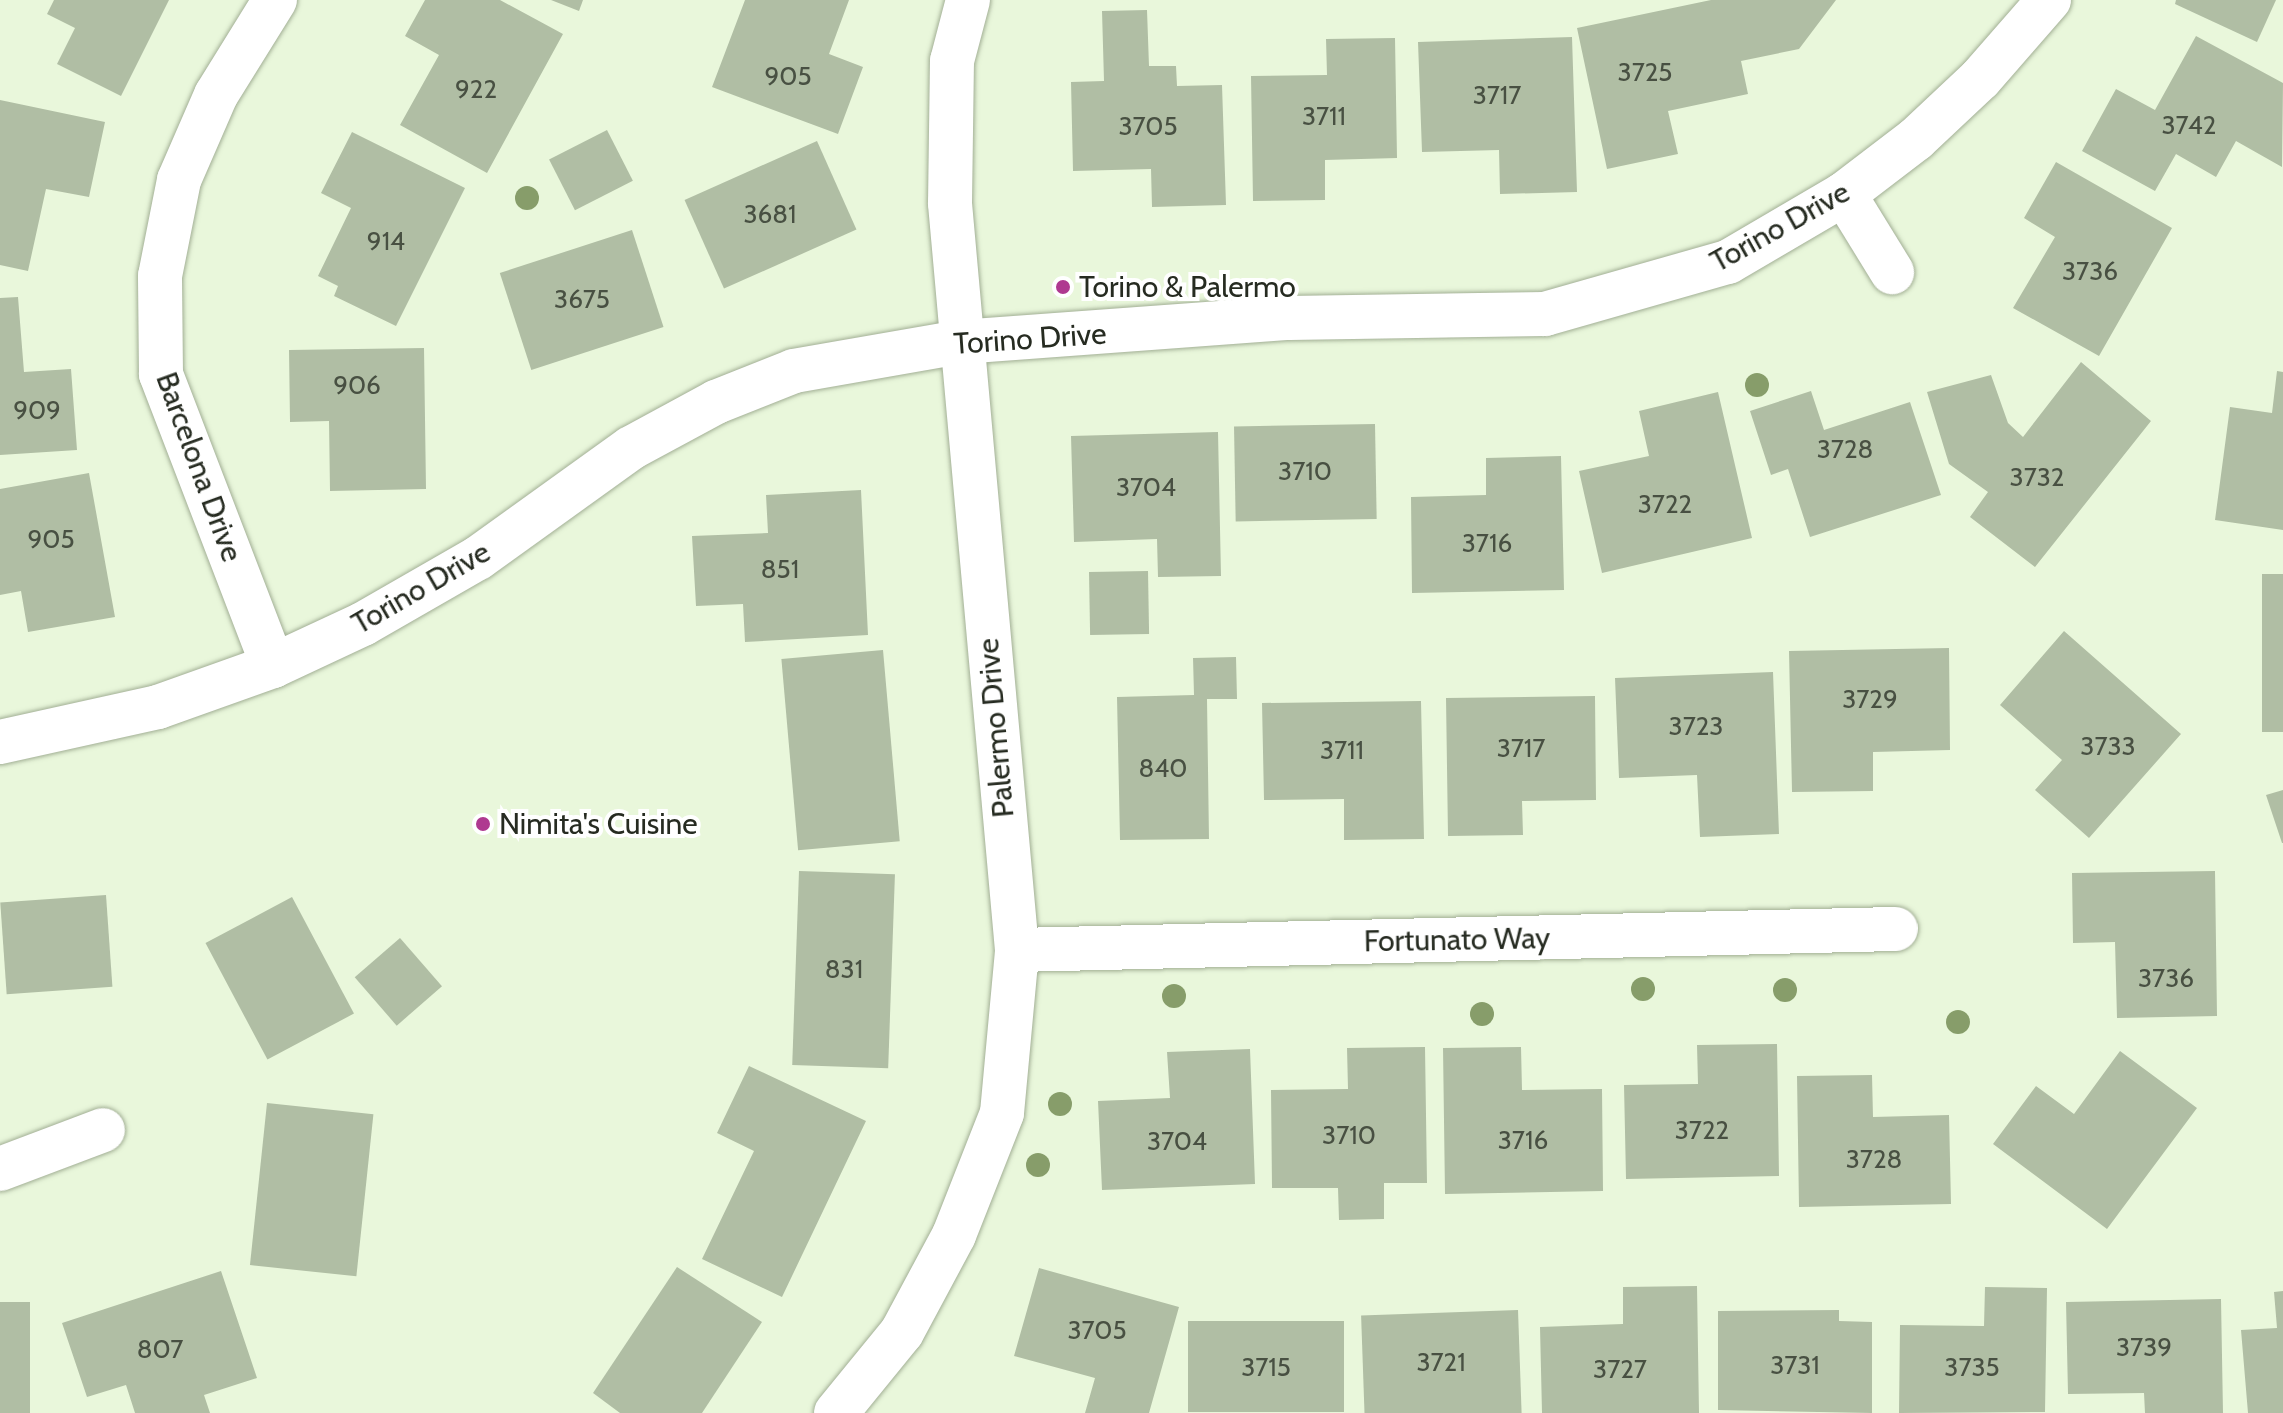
<!DOCTYPE html>
<style>
body{margin:0}
#map{position:relative;width:2283px;height:1413px;overflow:hidden;background:#e9f7db;font-family:Cabin,sans-serif}
div>[style]{position:absolute}
.building>*{inset:0;background:#b0bea4;transform-origin:0 0}
.roads{filter:drop-shadow(0 0 2px #a2af95) drop-shadow(0 0 2px #a2af95)}
.minor>*{height:44px;margin:-22px;padding:0 22px;transform-origin:22px;border-radius:22px;background:#fff}
.tertiary>*{height:44px;margin:-22px;padding:0 22px;transform-origin:22px;border-radius:22px;background:#fff}
.trees>*{width:24px;height:24px;margin:-12px;border-radius:50%;background:#879d6a}
.dots>*{width:22px;height:22px;translate:-50% -50%;box-sizing:border-box;border:4px solid #fff;border-radius:50%}
span{translate:-50% -50%;white-space:nowrap;text-align:center;line-height:1.15;-webkit-text-stroke:8px #fff;paint-order:stroke}
.number-label{font-size:26px;color:#485042}
.number-label span{-webkit-text-stroke-width:0}
.street-label{font-size:30px;color:#262b21}
.poi-label{font-size:30px;color:#262b21}
.left{translate:0 -50%;text-align:left}
</style>
<div id="map">
<div class="building">
<div style="clip-path:polygon(54px 0,169px 0,121px 96px,57px 64px,75px 28px,47px 14px)"></div>
<div style="clip-path:polygon(425px 0,500px 0,563px 34px,487px 173px,400px 125px,439px 55px,405px 36px)"></div>
<div style="clip-path:polygon(551px 0,583px 0,579px 11px)"></div>
<div style="clip-path:polygon(745px 0,849px 0,829px 54px,863px 67px,838px 134px,712px 87px)"></div>
<div style="clip-path:polygon(1711px 0,1836px 0,1799px 49px,1741px 61px,1748px 94px,1668px 111px,1678px 154px,1607px 169px,1577px 28px)"></div>
<div style="clip-path:polygon(2176px 0,2276px 0,2257px 42px,2175px 4px)"></div>
<div style="clip-path:polygon(1147px 10px,1149px 66px,1176px 66px,1177px 86px,1222px 85px,1226px 205px,1152px 207px,1151px 169px,1073px 171px,1071px 82px,1104px 81px,1102px 11px)"></div>
<div style="clip-path:polygon(2196px 36px,2283px 83px,2282px 167px,2236px 141px,2216px 177px,2176px 154px,2155px 191px,2082px 151px,2116px 89px,2155px 110px)"></div>
<div style="clip-path:polygon(1572px 37px,1577px 192px,1500px 194px,1499px 150px,1422px 152px,1418px 42px)"></div>
<div style="clip-path:polygon(1395px 38px,1397px 158px,1325px 160px,1325px 200px,1253px 201px,1251px 76px,1327px 75px,1326px 39px)"></div>
<div style="clip-path:polygon(0 100px,105px 122px,89px 197px,46px 189px,28px 271px,0 265px)"></div>
<div style="left:607px;top:130px;width:57px;height:65px;rotate:63deg"></div>
<div style="clip-path:polygon(352px 132px,465px 188px,396px 326px,334px 296px,338px 286px,318px 276px,351px 208px,321px 193px)"></div>
<div style="left:817px;top:141px;width:97px;height:145px;rotate:66deg"></div>
<div style="clip-path:polygon(2056px 162px,2172px 228px,2099px 356px,2013px 308px,2055px 237px,2024px 218px)"></div>
<div style="left:632px;top:230px;width:102px;height:139px;rotate:72deg"></div>
<div style="clip-path:polygon(18px 297px,24px 372px,71px 369px,77px 450px,0 455px,0 298px)"></div>
<div style="clip-path:polygon(424px 348px,426px 489px,330px 491px,329px 421px,290px 422px,289px 350px)"></div>
<div style="clip-path:polygon(2081px 362px,2151px 421px,2035px 567px,1970px 517px,1988px 492px,1949px 464px,1927px 392px,1991px 375px,2008px 423px,2023px 437px)"></div>
<div style="clip-path:polygon(2277px 371px,2283px 372px,2283px 530px,2215px 520px,2230px 407px,2272px 413px)"></div>
<div style="clip-path:polygon(1811px 391px,1824px 430px,1910px 402px,1941px 495px,1810px 537px,1788px 469px,1771px 475px,1750px 411px)"></div>
<div style="clip-path:polygon(1718px 392px,1752px 538px,1602px 573px,1579px 471px,1649px 456px,1639px 411px)"></div>
<div style="left:1375px;top:424px;width:95px;height:141px;rotate:89deg"></div>
<div style="clip-path:polygon(1218px 432px,1221px 576px,1158px 577px,1157px 539px,1074px 542px,1071px 436px)"></div>
<div style="clip-path:polygon(1561px 456px,1564px 590px,1412px 593px,1411px 497px,1486px 495px,1486px 458px)"></div>
<div style="clip-path:polygon(89px 473px,115px 617px,28px 632px,21px 591px,0 595px,0 489px)"></div>
<div style="clip-path:polygon(861px 490px,868px 635px,745px 642px,743px 604px,696px 606px,692px 536px,768px 533px,766px 495px)"></div>
<div style="left:1148px;top:571px;width:63px;height:59px;rotate:89deg"></div>
<div style="left:2262px;top:574px;width:21px;height:158px"></div>
<div style="clip-path:polygon(2064px 631px,2181px 734px,2089px 838px,2035px 790px,2062px 760px,2000px 705px)"></div>
<div style="clip-path:polygon(1949px 648px,1950px 750px,1873px 752px,1873px 791px,1792px 792px,1789px 651px)"></div>
<div style="left:883px;top:650px;width:192px;height:102px;rotate:85deg"></div>
<div style="clip-path:polygon(1236px 657px,1237px 699px,1207px 699px,1209px 839px,1120px 840px,1117px 697px,1194px 695px,1193px 658px)"></div>
<div style="clip-path:polygon(1773px 672px,1779px 834px,1700px 837px,1697px 775px,1619px 778px,1615px 678px)"></div>
<div style="clip-path:polygon(1595px 696px,1596px 800px,1522px 801px,1523px 835px,1448px 836px,1446px 698px)"></div>
<div style="clip-path:polygon(1421px 701px,1424px 839px,1344px 840px,1344px 799px,1264px 800px,1262px 703px)"></div>
<div style="clip-path:polygon(2283px 790px,2283px 843px,2282px 843px,2266px 795px)"></div>
<div style="left:799px;top:871px;width:96px;height:194px;rotate:2deg"></div>
<div style="clip-path:polygon(2215px 871px,2217px 1016px,2117px 1018px,2115px 942px,2073px 943px,2072px 873px)"></div>
<div style="left:106px;top:895px;width:92px;height:106px;rotate:86deg"></div>
<div style="left:292px;top:897px;width:132px;height:98px;rotate:62deg"></div>
<div style="left:400px;top:938px;width:64px;height:60px;rotate:49deg"></div>
<div style="clip-path:polygon(1777px 1044px,1779px 1176px,1626px 1179px,1624px 1085px,1698px 1084px,1697px 1045px)"></div>
<div style="clip-path:polygon(1425px 1047px,1427px 1183px,1384px 1183px,1384px 1219px,1339px 1220px,1338px 1188px,1272px 1188px,1271px 1090px,1348px 1089px,1347px 1048px)"></div>
<div style="clip-path:polygon(1521px 1047px,1522px 1090px,1602px 1089px,1603px 1191px,1445px 1194px,1443px 1048px)"></div>
<div style="clip-path:polygon(1250px 1049px,1255px 1184px,1102px 1190px,1098px 1101px,1170px 1098px,1167px 1052px)"></div>
<div style="clip-path:polygon(2120px 1051px,2197px 1108px,2107px 1229px,1993px 1144px,2036px 1086px,2074px 1114px)"></div>
<div style="clip-path:polygon(749px 1066px,866px 1121px,782px 1297px,702px 1259px,754px 1151px,717px 1133px)"></div>
<div style="clip-path:polygon(1872px 1075px,1873px 1117px,1949px 1115px,1951px 1204px,1799px 1207px,1797px 1076px)"></div>
<div style="left:267px;top:1103px;width:107px;height:163px;rotate:6deg"></div>
<div style="clip-path:polygon(677px 1267px,762px 1322px,702px 1413px,620px 1413px,593px 1393px)"></div>
<div style="clip-path:polygon(1039px 1268px,1179px 1307px,1149px 1413px,1085px 1413px,1095px 1378px,1014px 1356px)"></div>
<div style="clip-path:polygon(221px 1271px,257px 1378px,204px 1395px,210px 1413px,135px 1413px,126px 1385px,87px 1397px,62px 1323px)"></div>
<div style="clip-path:polygon(1697px 1286px,1699px 1413px,1542px 1413px,1540px 1327px,1623px 1324px,1623px 1287px)"></div>
<div style="clip-path:polygon(1985px 1287px,2047px 1288px,2045px 1412px,1899px 1413px,1900px 1325px,1984px 1326px)"></div>
<div style="clip-path:polygon(2283px 1291px,2283px 1413px,2248px 1413px,2241px 1330px,2277px 1328px,2274px 1292px)"></div>
<div style="clip-path:polygon(2221px 1299px,2223px 1413px,2145px 1413px,2144px 1393px,2068px 1394px,2066px 1302px)"></div>
<div style="left:0;top:1302px;width:30px;height:111px"></div>
<div style="left:1518px;top:1310px;width:103px;height:157px;rotate:88deg"></div>
<div style="clip-path:polygon(1839px 1310px,1839px 1321px,1872px 1322px,1872px 1413px,1718px 1410px,1718px 1311px)"></div>
<div style="left:1344px;top:1321px;width:91px;height:156px;rotate:90deg"></div>
</div>
<div class="roads">
<div class="minor">
<div style="left:1844px;top:194px;width:92px;rotate:58.4deg"></div>
<div style="left:273px;top:666px;width:313px;rotate:-111deg"></div>
<div style="left:161px;top:374px;width:98px;rotate:-90.6deg"></div>
<div style="left:160px;top:276px;width:98px;rotate:-78.8deg"></div>
<div style="left:179px;top:180px;width:93px;rotate:-66.5deg"></div>
<div style="left:216px;top:95px;width:112px;rotate:-58.2deg"></div>
<div style="left:1017px;top:950px;width:879px;rotate:-1.37deg"></div>
<div style="left:0;top:1169px;width:110px;rotate:-20.7deg"></div>
<div style="left:836px;top:1413px;width:104px;rotate:-50.8deg"></div>
<div style="left:902px;top:1332px;width:110px;rotate:-61.8deg"></div>
<div style="left:954px;top:1235px;width:131px;rotate:-68.5deg"></div>
<div style="left:1002px;top:1113px;width:164px;rotate:-84.7deg"></div>
<div style="left:1017px;top:950px;width:750px;rotate:-95.13deg"></div>
<div style="left:950px;top:203px;width:142px;rotate:-89.2deg"></div>
<div style="left:952px;top:61px;width:63px;rotate:-75.3deg"></div>
</div>
<div class="tertiary">
<div style="left:0;top:742px;width:162px;rotate:-12.5deg"></div>
<div style="left:158px;top:707px;width:122px;rotate:-19.6deg"></div>
<div style="left:273px;top:666px;width:99px;rotate:-25deg"></div>
<div style="left:363px;top:624px;width:133px;rotate:-29.9deg"></div>
<div style="left:478px;top:558px;width:188px;rotate:-35.7deg"></div>
<div style="left:631px;top:448px;width:97px;rotate:-28.4deg"></div>
<div style="left:716px;top:402px;width:84px;rotate:-21.7deg"></div>
<div style="left:794px;top:371px;width:169px;rotate:-9.9deg"></div>
<div style="left:960px;top:342px;width:330px;rotate:-4.2deg"></div>
<div style="left:1289px;top:318px;width:256px;rotate:-0.9deg"></div>
<div style="left:1545px;top:314px;width:190px;rotate:-15.9deg"></div>
<div style="left:1728px;top:262px;width:134px;rotate:-30.4deg"></div>
<div style="left:1844px;top:194px;width:91px;rotate:-37.4deg"></div>
<div style="left:1916px;top:139px;width:88px;rotate:-43.2deg"></div>
<div style="left:1980px;top:79px;width:105px;rotate:-48.9deg"></div>
</div>
</div>
<div class="trees">
<div style="left:527px;top:198px"></div>
<div style="left:1757px;top:385px"></div>
<div style="left:1643px;top:989px"></div>
<div style="left:1785px;top:990px"></div>
<div style="left:1174px;top:996px"></div>
<div style="left:1482px;top:1014px"></div>
<div style="left:1958px;top:1022px"></div>
<div style="left:1060px;top:1104px"></div>
<div style="left:1038px;top:1165px"></div>
</div>
<div class="dots">
<div style="left:1063px;top:287px;background:#af3990"></div>
<div style="left:483px;top:824px;background:#af3990"></div>
</div>
<div class="number-label">
<span style="left:1645px;top:73px">3725</span>
<span style="left:788px;top:77px">905</span>
<span style="left:476px;top:90px">922</span>
<span style="left:1497px;top:96px">3717</span>
<span style="left:1324px;top:117px">3711</span>
<span style="left:2189px;top:126px">3742</span>
<span style="left:1148px;top:127px">3705</span>
<span style="left:770px;top:215px">3681</span>
<span style="left:386px;top:242px">914</span>
<span style="left:2090px;top:272px">3736</span>
<span style="left:582px;top:300px">3675</span>
<span style="left:357px;top:386px">906</span>
<span style="left:37px;top:411px">909</span>
<span style="left:1845px;top:450px">3728</span>
<span style="left:1305px;top:472px">3710</span>
<span style="left:2037px;top:478px">3732</span>
<span style="left:1146px;top:488px">3704</span>
<span style="left:1665px;top:505px">3722</span>
<span style="left:51px;top:540px">905</span>
<span style="left:1487px;top:544px">3716</span>
<span style="left:780px;top:570px">851</span>
<span style="left:1870px;top:700px">3729</span>
<span style="left:1696px;top:727px">3723</span>
<span style="left:2108px;top:747px">3733</span>
<span style="left:1521px;top:749px">3717</span>
<span style="left:1342px;top:751px">3711</span>
<span style="left:1163px;top:769px">840</span>
<span style="left:844px;top:970px">831</span>
<span style="left:2166px;top:979px">3736</span>
<span style="left:1702px;top:1131px">3722</span>
<span style="left:1349px;top:1136px">3710</span>
<span style="left:1523px;top:1141px">3716</span>
<span style="left:1177px;top:1142px">3704</span>
<span style="left:1874px;top:1160px">3728</span>
<span style="left:1097px;top:1331px">3705</span>
<span style="left:2144px;top:1348px">3739</span>
<span style="left:160px;top:1350px">807</span>
<span style="left:1441px;top:1363px">3721</span>
<span style="left:1795px;top:1366px">3731</span>
<span style="left:1266px;top:1368px">3715</span>
<span style="left:1972px;top:1368px">3735</span>
<span style="left:1620px;top:1370px">3727</span>
</div>
<div class="street-label">
<span style="left:1780px;top:227px;rotate:-29deg">Torino Drive</span>
<span style="left:1030px;top:339px;rotate:-4deg">Torino Drive</span>
<span style="left:199px;top:467px;rotate:70deg">Barcelona Drive</span>
<span style="left:421px;top:588px;rotate:-30deg">Torino Drive</span>
<span style="left:996px;top:728px;rotate:-95deg">Palermo Drive</span>
<span style="left:1457px;top:940px;rotate:-1deg">Fortunato Way</span>
</div>
<div class="poi-label">
<span class="left" style="left:1079px;top:287px">Torino &amp; Palermo</span>
<span class="left" style="left:499px;top:824px">Nimita's Cuisine</span>
</div>
</div>
